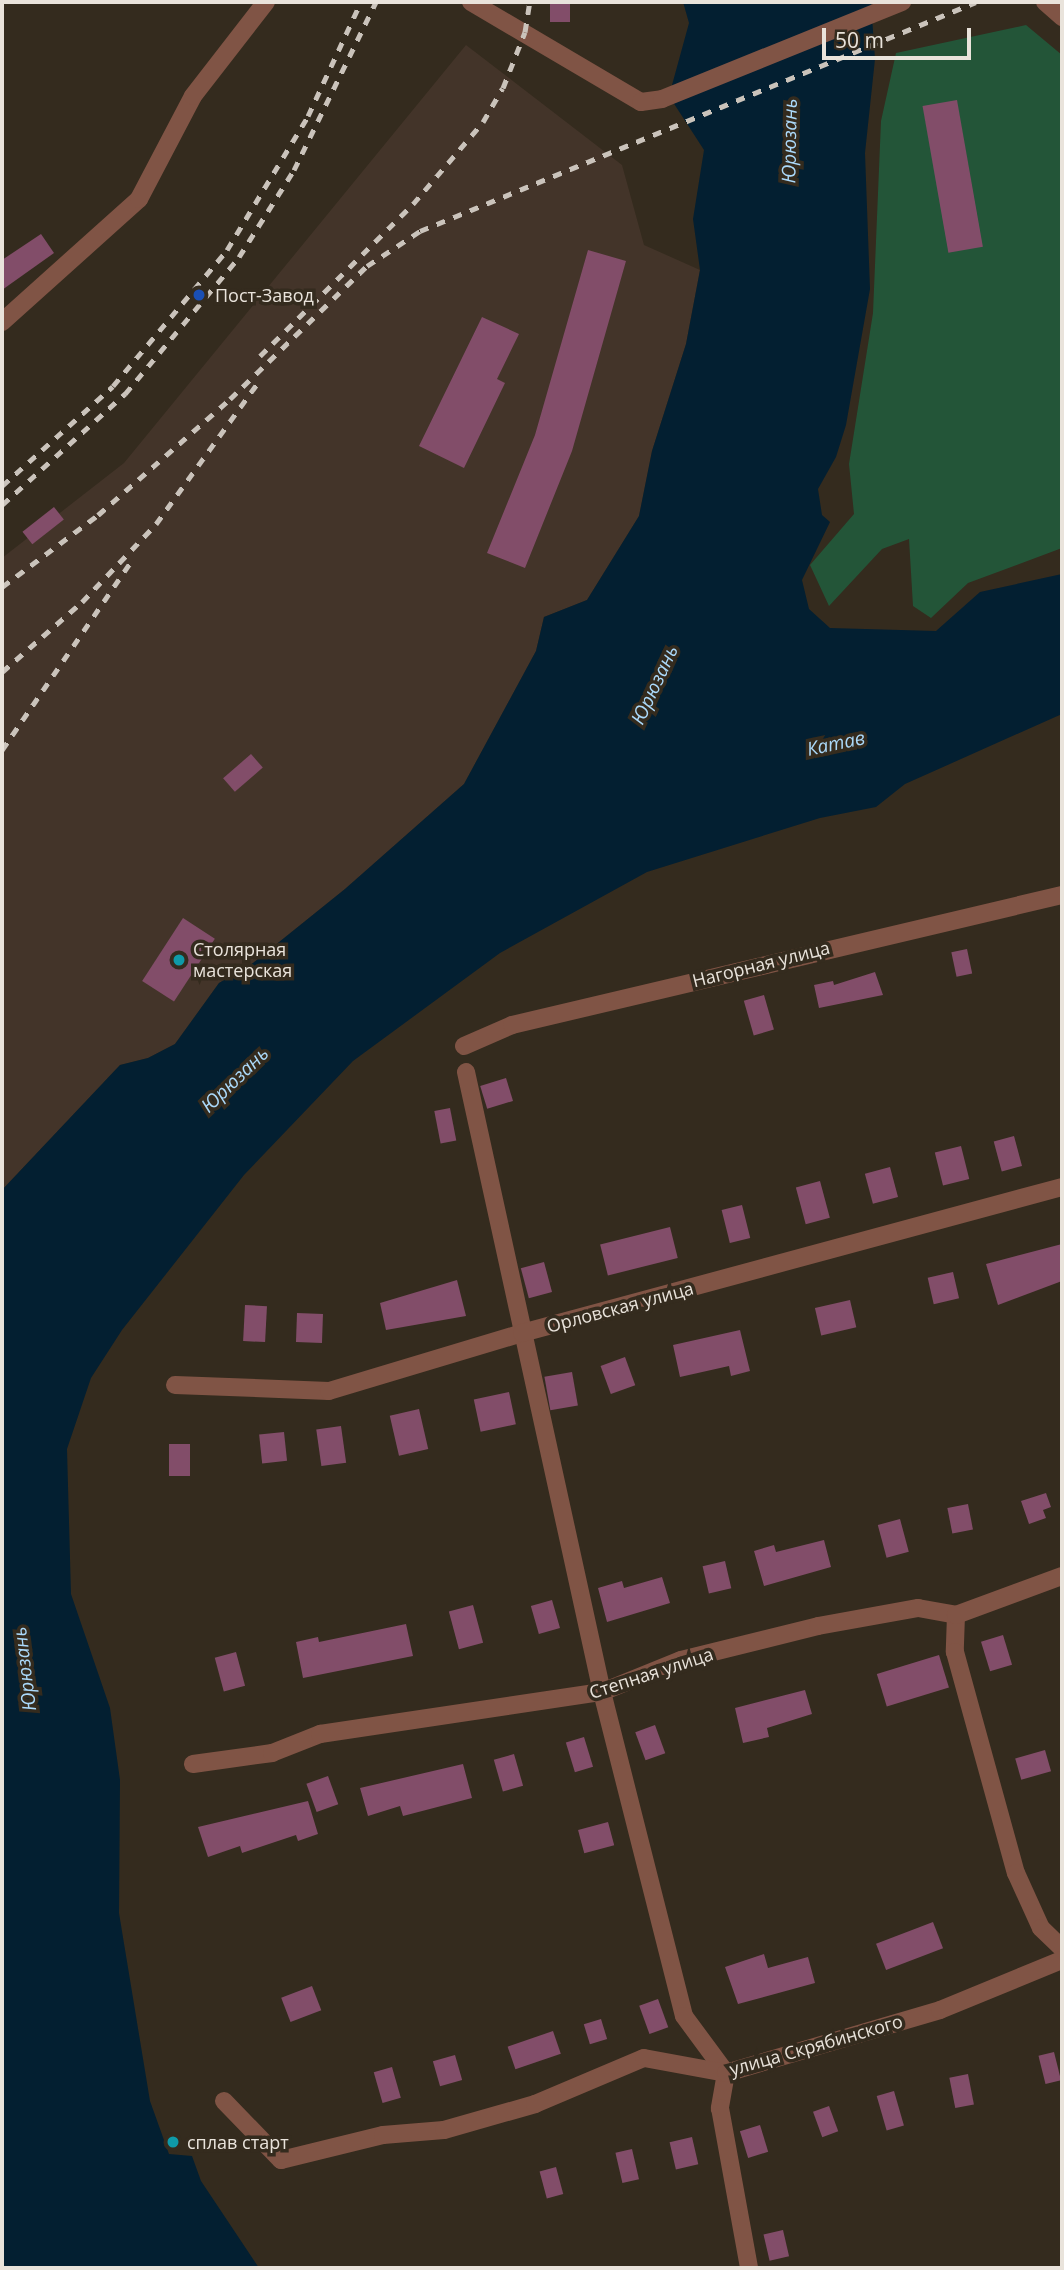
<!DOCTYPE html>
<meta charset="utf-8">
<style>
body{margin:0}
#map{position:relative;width:1064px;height:2270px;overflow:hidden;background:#342b1e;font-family:"Open Sans",sans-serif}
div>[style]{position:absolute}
.industrial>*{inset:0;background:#433429}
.green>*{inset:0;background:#235538}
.water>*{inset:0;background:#031f31}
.building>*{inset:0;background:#824d69;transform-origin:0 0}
.minor>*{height:18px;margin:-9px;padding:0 9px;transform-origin:9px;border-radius:9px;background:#805445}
.rail>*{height:5px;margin-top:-2.5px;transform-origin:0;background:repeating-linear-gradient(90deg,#cac3bb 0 9px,transparent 0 18px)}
.dots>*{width:19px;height:19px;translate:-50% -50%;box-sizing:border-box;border:4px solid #342b1e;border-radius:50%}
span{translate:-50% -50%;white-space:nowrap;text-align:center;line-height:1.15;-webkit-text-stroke:7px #342b1e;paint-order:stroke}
.poi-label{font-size:18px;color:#e9e3db}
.left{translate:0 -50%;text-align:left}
.street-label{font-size:18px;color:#e9e3db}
.water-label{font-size:19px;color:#abd9fa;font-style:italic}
.frame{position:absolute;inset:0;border:4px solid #e9e3db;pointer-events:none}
.scale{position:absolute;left:822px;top:28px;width:149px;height:32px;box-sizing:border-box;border:4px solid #e9e3db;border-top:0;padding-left:9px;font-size:21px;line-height:24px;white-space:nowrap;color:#e9e3db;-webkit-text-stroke:5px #342b1e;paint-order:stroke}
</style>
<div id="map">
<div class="industrial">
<div style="clip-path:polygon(466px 45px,622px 165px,644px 245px,700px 270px,686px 344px,652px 451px,639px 516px,587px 600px,544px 617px,536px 651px,464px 784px,345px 889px,253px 963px,219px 983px,175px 1044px,148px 1058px,120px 1065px,2px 1190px,2px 558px,124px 463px)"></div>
</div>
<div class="green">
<div style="clip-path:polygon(1026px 25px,1062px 55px,1062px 548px,968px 583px,931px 618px,913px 606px,909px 539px,882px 549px,829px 606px,810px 565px,854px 514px,849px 464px,873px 313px,881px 121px,896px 53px)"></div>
</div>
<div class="water">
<div style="clip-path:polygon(683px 2px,871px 2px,875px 59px,865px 153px,870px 289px,846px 425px,836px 457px,818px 489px,822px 515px,830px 522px,802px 580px,809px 609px,830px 628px,936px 631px,980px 592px,1062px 574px,1062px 714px,905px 784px,876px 807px,820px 818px,647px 872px,500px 953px,353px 1061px,244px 1175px,122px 1330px,91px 1378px,67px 1449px,71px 1594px,110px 1708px,120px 1780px,119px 1913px,150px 2101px,169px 2154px,192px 2156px,201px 2181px,259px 2268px,2px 2268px,2px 1190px,120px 1065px,148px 1058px,175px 1044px,219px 983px,253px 963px,345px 889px,464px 784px,536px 651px,544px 617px,587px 600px,639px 516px,652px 451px,686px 344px,700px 270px,693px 219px,704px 150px,669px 96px,689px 23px)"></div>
</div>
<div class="building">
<div style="left:550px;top:2px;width:20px;height:20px"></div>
<div style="left:957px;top:100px;width:149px;height:35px;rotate:80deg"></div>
<div style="clip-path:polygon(41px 234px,54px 253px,2px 290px,2px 260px)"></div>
<div style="clip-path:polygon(588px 250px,626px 261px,572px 451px,525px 568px,487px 553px,535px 435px)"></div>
<div style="clip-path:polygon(482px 317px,519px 334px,497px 379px,505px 383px,464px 468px,419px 446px)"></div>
<div style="left:54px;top:507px;width:16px;height:40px;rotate:52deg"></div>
<div style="left:251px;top:754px;width:18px;height:37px;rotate:49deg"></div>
<div style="left:183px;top:918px;width:38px;height:75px;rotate:33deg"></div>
<div style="left:967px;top:949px;width:25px;height:16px;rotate:78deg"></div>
<div style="clip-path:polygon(875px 972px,883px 995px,819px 1008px,814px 985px,833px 981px,834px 985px)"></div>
<div style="left:764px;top:995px;width:36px;height:21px;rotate:74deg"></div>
<div style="left:506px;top:1078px;width:24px;height:27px;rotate:73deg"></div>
<div style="left:450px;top:1108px;width:33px;height:16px;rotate:79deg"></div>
<div style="left:1014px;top:1136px;width:31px;height:21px;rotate:75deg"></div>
<div style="left:961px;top:1146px;width:34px;height:27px;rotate:76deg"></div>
<div style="left:890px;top:1167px;width:31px;height:26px;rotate:75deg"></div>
<div style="left:820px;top:1181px;width:38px;height:25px;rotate:75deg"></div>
<div style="left:742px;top:1205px;width:34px;height:21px;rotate:76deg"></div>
<div style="left:670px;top:1227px;width:32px;height:72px;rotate:76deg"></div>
<div style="clip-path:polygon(1062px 1244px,1062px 1281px,998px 1305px,986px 1264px)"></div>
<div style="left:544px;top:1262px;width:31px;height:24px;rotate:75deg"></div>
<div style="left:953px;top:1272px;width:27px;height:26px;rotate:77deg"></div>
<div style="clip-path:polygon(457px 1280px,466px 1316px,386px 1330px,380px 1303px)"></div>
<div style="left:850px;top:1300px;width:28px;height:36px;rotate:77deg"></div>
<div style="left:245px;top:1305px;width:22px;height:36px;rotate:3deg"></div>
<div style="left:297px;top:1313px;width:26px;height:29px;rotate:2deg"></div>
<div style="clip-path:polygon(740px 1330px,750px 1371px,731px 1376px,729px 1366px,680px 1377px,673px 1345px)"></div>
<div style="left:625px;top:1357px;width:30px;height:26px;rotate:70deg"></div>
<div style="left:572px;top:1372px;width:34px;height:28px;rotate:80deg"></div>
<div style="left:509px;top:1392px;width:33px;height:36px;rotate:78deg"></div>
<div style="left:419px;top:1409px;width:41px;height:30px;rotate:77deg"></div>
<div style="left:341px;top:1426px;width:37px;height:25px;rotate:82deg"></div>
<div style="left:284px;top:1432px;width:29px;height:25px;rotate:84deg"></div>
<div style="left:169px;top:1444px;width:21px;height:32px"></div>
<div style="clip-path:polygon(1046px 1493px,1051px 1507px,1043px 1510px,1046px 1518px,1029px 1524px,1021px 1501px)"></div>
<div style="left:968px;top:1504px;width:26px;height:21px;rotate:79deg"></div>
<div style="left:900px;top:1519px;width:34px;height:23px;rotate:75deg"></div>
<div style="clip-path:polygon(824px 1540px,831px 1567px,764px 1586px,754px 1551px,774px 1545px,776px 1552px)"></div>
<div style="left:725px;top:1561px;width:28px;height:23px;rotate:77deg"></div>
<div style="clip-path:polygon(662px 1577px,670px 1603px,607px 1622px,598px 1588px,622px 1581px,624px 1588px)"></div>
<div style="left:552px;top:1600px;width:29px;height:22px;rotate:74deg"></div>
<div style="left:473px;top:1605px;width:39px;height:25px;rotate:75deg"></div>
<div style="clip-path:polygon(406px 1624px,413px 1656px,303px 1678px,296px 1642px,318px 1637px,319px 1642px)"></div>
<div style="left:1003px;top:1635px;width:31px;height:23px;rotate:73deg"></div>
<div style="left:236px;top:1652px;width:35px;height:22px;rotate:75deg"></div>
<div style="left:939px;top:1655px;width:34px;height:65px;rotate:73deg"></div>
<div style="clip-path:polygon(805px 1690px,812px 1714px,767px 1728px,769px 1737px,743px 1743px,735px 1708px)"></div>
<div style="left:655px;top:1725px;width:30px;height:21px;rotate:70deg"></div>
<div style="left:584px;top:1737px;width:31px;height:19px;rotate:73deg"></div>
<div style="left:1045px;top:1750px;width:22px;height:31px;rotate:74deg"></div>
<div style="left:514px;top:1754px;width:33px;height:21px;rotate:74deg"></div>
<div style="clip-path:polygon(463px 1764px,472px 1798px,403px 1816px,400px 1806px,368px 1816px,360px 1788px)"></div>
<div style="left:328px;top:1776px;width:30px;height:23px;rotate:70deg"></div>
<div style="clip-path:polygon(308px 1801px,318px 1834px,298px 1841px,296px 1835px,242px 1853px,240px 1846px,208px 1857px,198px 1827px)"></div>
<div style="left:608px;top:1822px;width:24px;height:31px;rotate:75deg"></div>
<div style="left:933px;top:1922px;width:28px;height:61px;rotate:69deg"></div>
<div style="clip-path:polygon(764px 1954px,768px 1968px,808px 1957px,815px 1983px,738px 2004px,725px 1967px)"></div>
<div style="left:312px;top:1986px;width:26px;height:33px;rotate:69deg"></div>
<div style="left:658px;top:1999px;width:30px;height:20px;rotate:70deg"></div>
<div style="left:601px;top:2019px;width:21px;height:18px;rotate:73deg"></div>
<div style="left:553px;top:2031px;width:24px;height:48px;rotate:71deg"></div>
<div style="left:1054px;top:2052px;width:29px;height:16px;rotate:76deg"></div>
<div style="left:455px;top:2055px;width:26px;height:23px;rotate:74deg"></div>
<div style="left:392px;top:2067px;width:32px;height:19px;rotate:74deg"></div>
<div style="left:968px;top:2074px;width:31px;height:19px;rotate:79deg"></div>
<div style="left:894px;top:2091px;width:36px;height:18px;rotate:74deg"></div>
<div style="left:829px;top:2106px;width:27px;height:17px;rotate:70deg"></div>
<div style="left:760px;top:2125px;width:28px;height:21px;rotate:73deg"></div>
<div style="left:692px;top:2137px;width:28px;height:23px;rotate:77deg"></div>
<div style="left:632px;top:2149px;width:31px;height:17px;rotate:77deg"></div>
<div style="left:556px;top:2167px;width:28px;height:17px;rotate:75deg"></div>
<div style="left:783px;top:2230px;width:27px;height:20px;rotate:77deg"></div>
</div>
<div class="minor">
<div style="left:471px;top:2px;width:197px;rotate:30.5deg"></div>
<div style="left:641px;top:102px;width:21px;rotate:-8deg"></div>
<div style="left:662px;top:99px;width:259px;rotate:-22deg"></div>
<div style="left:1045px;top:2px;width:23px;rotate:41deg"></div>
<div style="left:2px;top:322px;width:184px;rotate:-41.9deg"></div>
<div style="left:139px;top:199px;width:116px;rotate:-62.3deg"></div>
<div style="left:193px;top:96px;width:119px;rotate:-52.2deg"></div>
<div style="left:464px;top:1046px;width:52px;rotate:-23.6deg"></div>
<div style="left:512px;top:1025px;width:565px;rotate:-13.3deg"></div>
<div style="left:466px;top:1072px;width:635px;rotate:77.63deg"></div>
<div style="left:602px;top:1692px;width:334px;rotate:75.8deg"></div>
<div style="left:684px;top:2016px;width:71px;rotate:53.6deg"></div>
<div style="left:726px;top:2073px;width:36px;rotate:100deg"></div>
<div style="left:720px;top:2108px;width:163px;rotate:79.7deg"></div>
<div style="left:175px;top:1385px;width:154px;rotate:2.2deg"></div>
<div style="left:329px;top:1391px;width:202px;rotate:-16.7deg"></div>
<div style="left:522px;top:1333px;width:559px;rotate:-15.13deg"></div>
<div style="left:956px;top:1615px;width:37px;rotate:92deg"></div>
<div style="left:955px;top:1652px;width:229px;rotate:74.6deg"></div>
<div style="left:1016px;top:1873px;width:60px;rotate:65.6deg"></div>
<div style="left:1041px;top:1928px;width:29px;rotate:44deg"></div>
<div style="left:193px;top:1764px;width:80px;rotate:-7.9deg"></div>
<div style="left:272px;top:1753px;width:52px;rotate:-21.6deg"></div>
<div style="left:320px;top:1734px;width:285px;rotate:-8.5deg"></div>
<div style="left:602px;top:1692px;width:85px;rotate:-22.1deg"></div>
<div style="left:681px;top:1660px;width:141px;rotate:-13.9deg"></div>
<div style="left:818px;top:1626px;width:102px;rotate:-10.2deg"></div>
<div style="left:918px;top:1608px;width:39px;rotate:10deg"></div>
<div style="left:956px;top:1615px;width:113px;rotate:-20.2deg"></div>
<div style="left:224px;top:2101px;width:82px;rotate:46deg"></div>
<div style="left:281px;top:2160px;width:105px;rotate:-13.8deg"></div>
<div style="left:383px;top:2135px;width:61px;rotate:-4.7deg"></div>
<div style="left:444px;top:2130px;width:95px;rotate:-15.9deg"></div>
<div style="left:535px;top:2104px;width:118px;rotate:-22.9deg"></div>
<div style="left:644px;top:2058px;width:83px;rotate:10.4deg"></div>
<div style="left:726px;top:2073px;width:223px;rotate:-16.4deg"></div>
<div style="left:940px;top:2010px;width:132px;rotate:-22.3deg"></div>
</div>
<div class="rail">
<div style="left:260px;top:356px;width:216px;rotate:-44.8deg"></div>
<div style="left:413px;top:204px;width:108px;rotate:-49.5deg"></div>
<div style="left:483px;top:122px;width:39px;rotate:-60deg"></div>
<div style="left:503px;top:88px;width:60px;rotate:-68.6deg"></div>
<div style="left:525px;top:32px;width:30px;rotate:-81deg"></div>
<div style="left:2px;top:486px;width:149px;rotate:-42deg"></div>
<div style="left:113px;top:386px;width:177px;rotate:-50deg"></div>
<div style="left:227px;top:250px;width:157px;rotate:-58.8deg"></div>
<div style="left:308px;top:116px;width:126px;rotate:-65.1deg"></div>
<div style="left:2px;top:505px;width:166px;rotate:-42.1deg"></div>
<div style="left:125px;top:394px;width:178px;rotate:-50.2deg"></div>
<div style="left:239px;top:257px;width:103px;rotate:-57.7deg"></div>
<div style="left:294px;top:170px;width:187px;rotate:-64deg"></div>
<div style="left:2px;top:587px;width:120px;rotate:-36.9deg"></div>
<div style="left:98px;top:515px;width:176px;rotate:-41.3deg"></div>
<div style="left:230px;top:399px;width:191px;rotate:-44.2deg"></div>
<div style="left:367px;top:266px;width:64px;rotate:-33.4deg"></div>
<div style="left:420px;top:231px;width:601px;rotate:-22.39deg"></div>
<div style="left:2px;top:672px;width:106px;rotate:-41.2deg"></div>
<div style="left:82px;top:602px;width:108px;rotate:-46.5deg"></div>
<div style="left:156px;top:524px;width:173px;rotate:-54.2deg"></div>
<div style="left:2px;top:750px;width:232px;rotate:-55.6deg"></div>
</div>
<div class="dots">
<div style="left:199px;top:295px;background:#1a4fb4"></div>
<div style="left:179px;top:960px;background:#0f9aa8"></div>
<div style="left:173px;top:2142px;background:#0f9aa8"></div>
</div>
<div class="poi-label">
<span class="left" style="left:215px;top:295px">Пост-Завод</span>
<span class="left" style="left:193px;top:960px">Столярная<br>мастерская</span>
<span class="left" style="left:187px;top:2142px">сплав старт</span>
</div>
<div class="street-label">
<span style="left:761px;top:964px;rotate:-14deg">Нагорная улица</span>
<span style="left:620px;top:1307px;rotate:-15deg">Орловская улица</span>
<span style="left:651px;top:1673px;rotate:-18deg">Степная улица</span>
<span style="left:816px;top:2045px;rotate:-16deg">улица Скрябинского</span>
</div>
<div class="water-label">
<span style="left:790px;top:141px;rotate:-89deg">Юрюзань</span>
<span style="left:655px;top:685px;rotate:-65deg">Юрюзань</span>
<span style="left:836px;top:744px;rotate:-12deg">Катав</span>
<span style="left:235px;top:1080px;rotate:-44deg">Юрюзань</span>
<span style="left:25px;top:1669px;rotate:-97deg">Юрюзань</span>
</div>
<div class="frame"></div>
<div class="scale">50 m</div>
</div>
